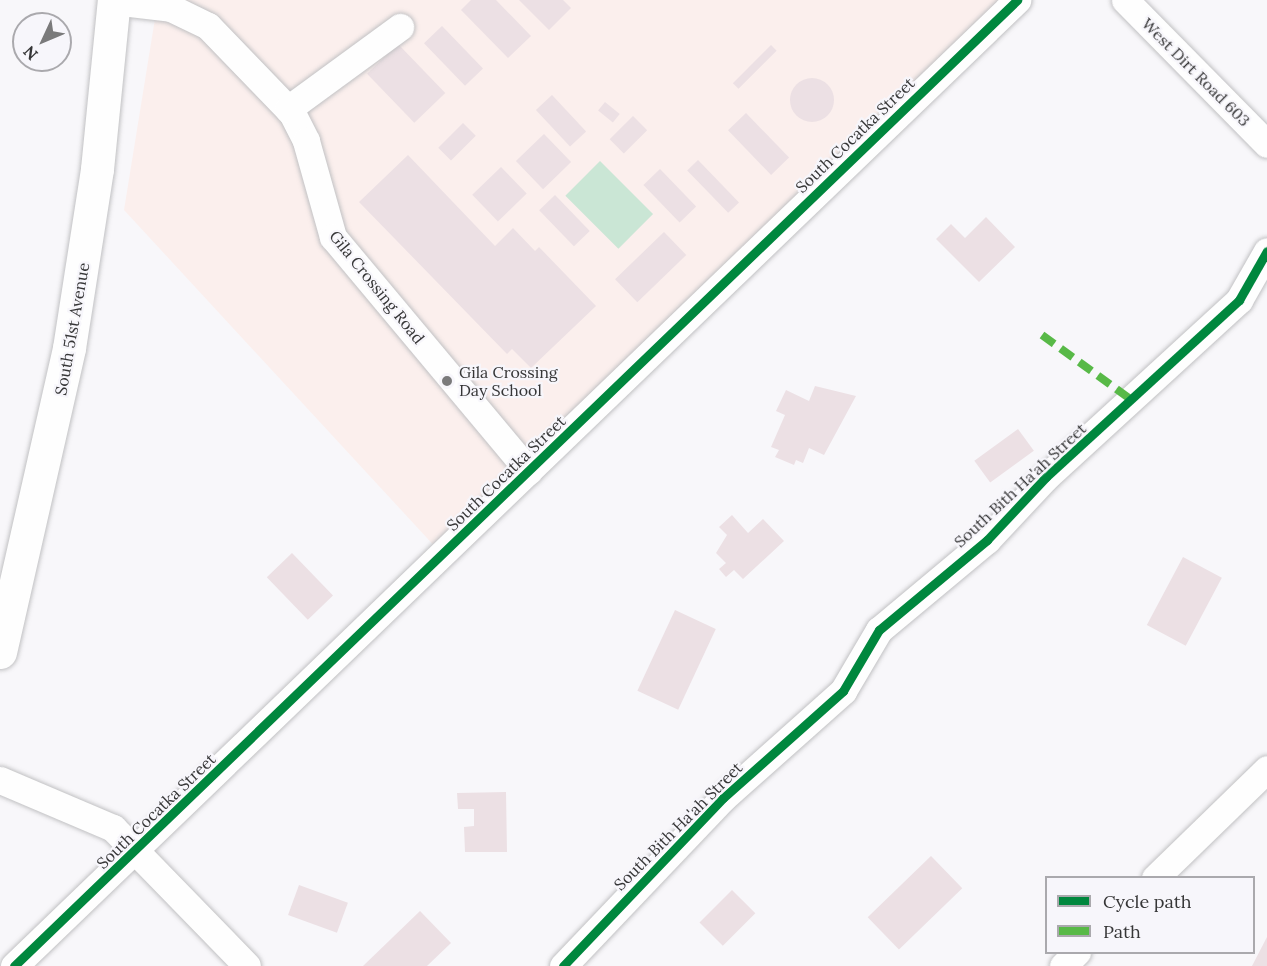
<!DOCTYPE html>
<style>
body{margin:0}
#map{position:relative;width:1267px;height:966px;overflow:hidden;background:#f8f7fa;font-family:Lora,serif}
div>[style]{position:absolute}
.education>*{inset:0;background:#fbefed}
.green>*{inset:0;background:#cae6d5;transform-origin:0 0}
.building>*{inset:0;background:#ece0e4;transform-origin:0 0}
.round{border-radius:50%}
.roads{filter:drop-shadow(0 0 2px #c1c1c3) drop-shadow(0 0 2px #c1c1c3)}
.minor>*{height:27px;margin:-13.5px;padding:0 13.5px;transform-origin:13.5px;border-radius:13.5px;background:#fefefe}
.major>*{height:33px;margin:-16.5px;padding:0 16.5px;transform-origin:16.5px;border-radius:16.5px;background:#fefefe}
.quiet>*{height:8px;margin-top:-4px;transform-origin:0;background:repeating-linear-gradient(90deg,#58b947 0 15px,transparent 0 23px)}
.cycleway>*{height:9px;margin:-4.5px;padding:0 4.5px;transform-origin:4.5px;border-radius:4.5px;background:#00873e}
.dots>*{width:16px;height:16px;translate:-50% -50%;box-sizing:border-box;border:3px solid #f7f6fb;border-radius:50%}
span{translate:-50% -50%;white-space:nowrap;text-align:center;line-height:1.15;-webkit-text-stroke:4.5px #f7f6fb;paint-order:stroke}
.street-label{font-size:16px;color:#363637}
.poi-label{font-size:16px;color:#363637}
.left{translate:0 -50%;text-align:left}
.legend{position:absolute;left:1045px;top:876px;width:210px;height:78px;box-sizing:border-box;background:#f7f6fb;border:2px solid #aaa9ad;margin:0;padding:8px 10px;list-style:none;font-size:18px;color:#363637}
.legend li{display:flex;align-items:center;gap:12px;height:30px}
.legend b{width:30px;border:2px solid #aaa9ad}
.north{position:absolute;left:12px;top:12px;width:60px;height:60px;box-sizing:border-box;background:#f7f6fb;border:2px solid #aaa9ad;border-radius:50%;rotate:226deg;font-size:16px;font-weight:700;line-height:24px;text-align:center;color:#363637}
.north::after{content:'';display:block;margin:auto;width:21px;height:27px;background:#7a7a7b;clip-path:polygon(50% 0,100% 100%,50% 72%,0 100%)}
</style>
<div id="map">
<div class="education">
<div style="clip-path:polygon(158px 0,1003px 0,439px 551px,124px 210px)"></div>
</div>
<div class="green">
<div style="left:600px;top:161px;width:75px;height:49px;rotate:45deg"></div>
</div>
<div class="building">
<div style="clip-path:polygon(471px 0,496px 0,531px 36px,508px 58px,461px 10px)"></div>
<div style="clip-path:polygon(519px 0,563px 0,571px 8px,549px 30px)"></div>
<div style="left:442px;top:26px;width:59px;height:25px;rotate:46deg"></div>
<div style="left:398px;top:44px;width:68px;height:43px;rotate:46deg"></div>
<div style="left:771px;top:45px;width:8px;height:54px;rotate:45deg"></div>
<div class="round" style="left:790px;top:78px;width:44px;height:44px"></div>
<div style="left:552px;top:95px;width:50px;height:22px;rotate:47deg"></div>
<div style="left:605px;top:102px;width:19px;height:11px;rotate:39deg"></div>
<div style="left:746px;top:113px;width:62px;height:25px;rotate:46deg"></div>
<div style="left:633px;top:116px;width:20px;height:33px;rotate:45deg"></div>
<div style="left:463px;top:123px;width:18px;height:35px;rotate:45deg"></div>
<div style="left:544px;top:134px;width:39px;height:39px;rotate:46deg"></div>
<div style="clip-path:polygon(408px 155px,495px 246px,513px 228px,535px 251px,539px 247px,596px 306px,531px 368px,512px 349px,507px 354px,359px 202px)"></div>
<div style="left:698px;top:160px;width:59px;height:15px;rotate:46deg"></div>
<div style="left:501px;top:167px;width:37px;height:40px;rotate:46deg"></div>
<div style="left:660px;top:169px;width:52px;height:23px;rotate:46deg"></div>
<div style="left:555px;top:195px;width:50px;height:22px;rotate:46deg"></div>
<div style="clip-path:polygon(986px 217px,1015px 247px,979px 282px,936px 239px,951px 224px,965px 238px)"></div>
<div style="left:664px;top:232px;width:32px;height:68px;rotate:46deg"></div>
<div style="clip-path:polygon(815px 386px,856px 396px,824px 455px,809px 448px,803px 463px,796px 460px,794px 465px,775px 457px,779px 450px,771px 447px,785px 415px,776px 411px,786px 390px,809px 401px)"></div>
<div style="left:1018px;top:429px;width:27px;height:54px;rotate:54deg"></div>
<div style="clip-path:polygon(732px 515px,748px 533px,763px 519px,784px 541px,743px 579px,734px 570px,726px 577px,719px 569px,726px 563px,716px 553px,727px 535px,719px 527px)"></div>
<div style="left:292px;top:553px;width:59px;height:35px;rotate:46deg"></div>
<div style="left:1183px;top:557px;width:44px;height:77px;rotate:28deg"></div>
<div style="left:675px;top:610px;width:45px;height:89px;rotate:25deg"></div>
<div style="clip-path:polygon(506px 792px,507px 852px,465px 852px,464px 827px,474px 826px,474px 809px,458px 809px,457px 793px)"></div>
<div style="left:931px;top:856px;width:45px;height:88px;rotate:46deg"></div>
<div style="left:299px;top:885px;width:52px;height:32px;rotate:20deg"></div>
<div style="left:732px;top:890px;width:33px;height:46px;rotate:45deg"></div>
<div style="clip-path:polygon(420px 911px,451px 943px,427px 966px,363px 966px)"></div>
<div style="clip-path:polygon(1267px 937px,1267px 966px,1252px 966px)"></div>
</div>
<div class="roads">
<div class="minor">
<div style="left:1125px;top:0;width:202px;rotate:45.4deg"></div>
<div style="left:113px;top:1px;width:58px;rotate:6.9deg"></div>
<div style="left:171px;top:8px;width:41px;rotate:25.9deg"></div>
<div style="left:208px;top:26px;width:121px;rotate:46deg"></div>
<div style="left:292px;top:113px;width:31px;rotate:63deg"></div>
<div style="left:306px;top:141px;width:100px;rotate:74.3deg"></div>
<div style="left:333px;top:237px;width:305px;rotate:50.1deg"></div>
<div style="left:288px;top:109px;width:139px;rotate:-36.2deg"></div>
<div style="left:0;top:780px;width:123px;rotate:23deg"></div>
<div style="left:113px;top:828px;width:192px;rotate:45.8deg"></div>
<div style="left:1155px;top:878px;width:156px;rotate:-44.2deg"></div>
<div style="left:14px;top:966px;width:1393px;rotate:-43.92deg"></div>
<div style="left:563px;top:966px;width:232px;rotate:-46.4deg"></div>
<div style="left:723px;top:798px;width:161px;rotate:-41.7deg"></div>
<div style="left:843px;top:691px;width:71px;rotate:-59.5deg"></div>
<div style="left:879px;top:630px;width:141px;rotate:-39.8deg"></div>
<div style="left:987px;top:540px;width:86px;rotate:-46.9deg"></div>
<div style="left:1046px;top:477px;width:262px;rotate:-42.5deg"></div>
<div style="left:1239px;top:300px;width:56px;rotate:-60.3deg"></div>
<div style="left:1063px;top:966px;width:20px;rotate:-45deg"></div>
</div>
<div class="major">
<div style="left:0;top:652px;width:312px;rotate:-77.2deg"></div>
<div style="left:69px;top:348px;width:181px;rotate:-81.1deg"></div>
<div style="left:97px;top:169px;width:170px;rotate:-84.3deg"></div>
</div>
</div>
<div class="quiet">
<div style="left:1042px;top:335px;width:112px;rotate:36deg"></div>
</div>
<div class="cycleway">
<div style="left:14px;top:966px;width:1393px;rotate:-43.92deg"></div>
<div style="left:563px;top:966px;width:232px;rotate:-46.4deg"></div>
<div style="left:723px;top:798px;width:161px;rotate:-41.7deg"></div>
<div style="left:843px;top:691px;width:71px;rotate:-59.5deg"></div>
<div style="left:879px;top:630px;width:141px;rotate:-39.8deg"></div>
<div style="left:987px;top:540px;width:86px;rotate:-46.9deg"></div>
<div style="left:1046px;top:477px;width:262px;rotate:-42.5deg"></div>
<div style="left:1239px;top:300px;width:56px;rotate:-60.3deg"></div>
</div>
<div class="dots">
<div style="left:447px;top:381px;background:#7a7a7b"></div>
</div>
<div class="street-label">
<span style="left:1196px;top:72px;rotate:45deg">West Dirt Road 603</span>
<span style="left:855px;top:135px;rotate:-44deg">South Cocatka Street</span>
<span style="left:377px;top:287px;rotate:51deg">Gila Crossing Road</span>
<span style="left:72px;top:329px;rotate:-80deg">South 51st Avenue</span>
<span style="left:506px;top:473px;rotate:-44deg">South Cocatka Street</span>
<span style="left:1020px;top:485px;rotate:-43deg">South Bith Ha'ah Street</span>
<span style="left:156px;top:811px;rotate:-44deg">South Cocatka Street</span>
<span style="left:678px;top:826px;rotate:-45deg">South Bith Ha'ah Street</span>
</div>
<div class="poi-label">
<span class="left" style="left:459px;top:381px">Gila Crossing<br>Day School</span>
</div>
<ul class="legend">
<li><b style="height:8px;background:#00873e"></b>Cycle path</li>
<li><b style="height:8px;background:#58b947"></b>Path</li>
</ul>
<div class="north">N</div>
</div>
